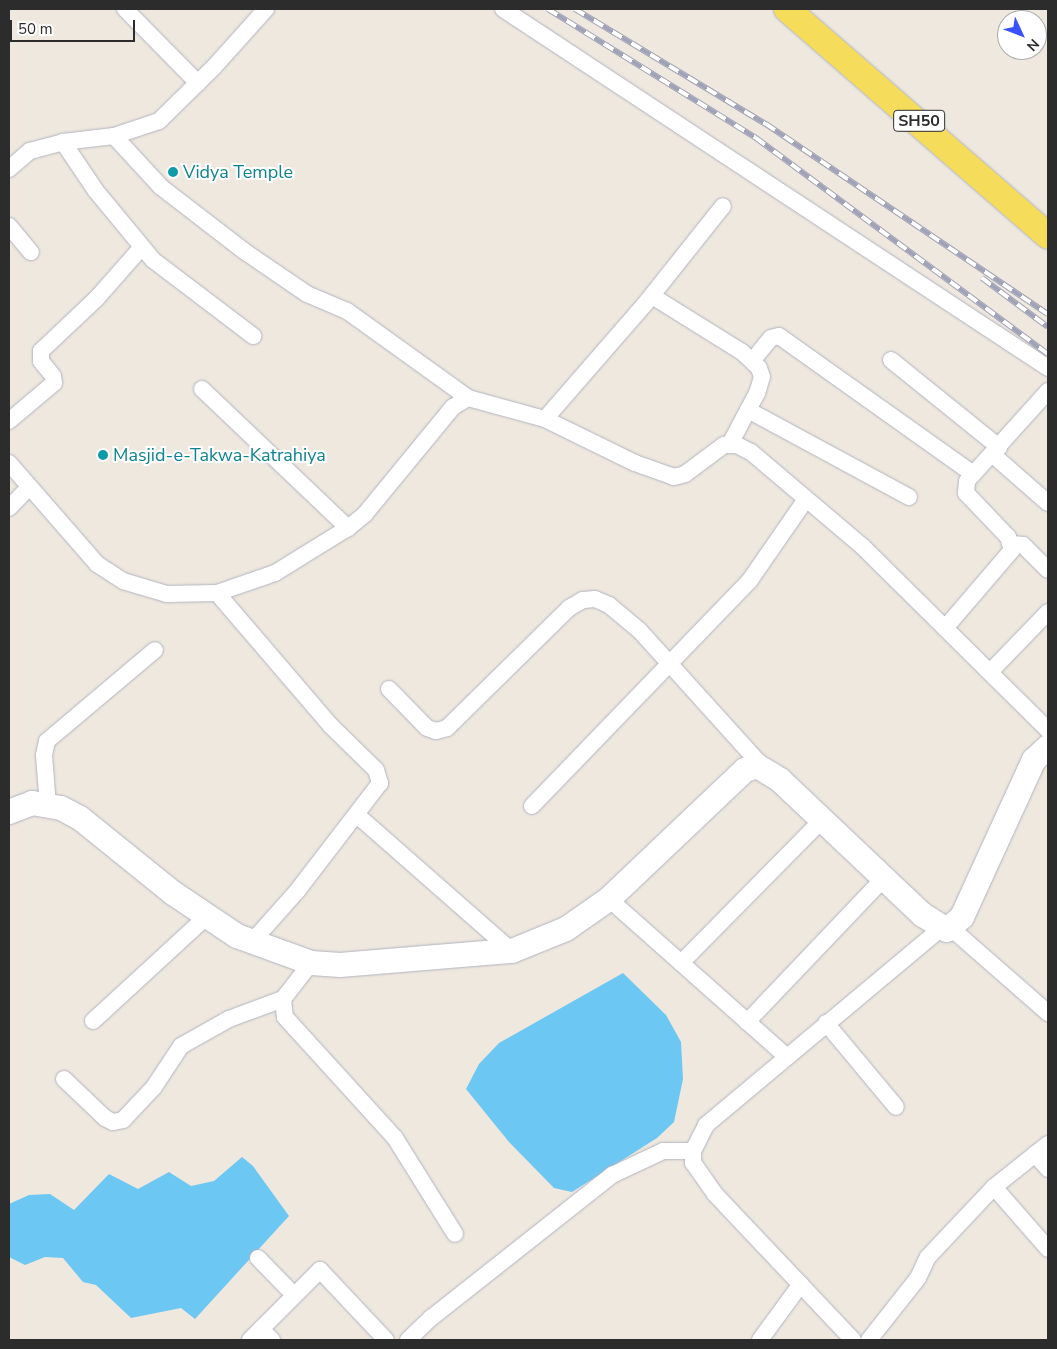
<!DOCTYPE html>
<style>
body{margin:0}
#map{position:relative;width:1057px;height:1349px;overflow:hidden;background:#eee8de;font-family:"Nunito Sans",sans-serif}
div>[style]{position:absolute}
.water>*{inset:0;background:#6dc7f3}
.roads{filter:drop-shadow(0 0 1px #b2b3c0) drop-shadow(0 0 1px #b2b3c0)}
.street>*{height:16px;margin:-8px;padding:0 8px;transform-origin:8px;border-radius:8px;background:#fff}
.secondary>*{height:24px;margin:-12px;padding:0 12px;transform-origin:12px;border-radius:12px;background:#fff}
.primary>*{height:26px;margin:-13px;padding:0 13px;transform-origin:13px;border-radius:13px;background:#f6dc5b}
.rail>*{height:5.5px;margin-top:-2.75px;transform-origin:0;background:repeating-linear-gradient(90deg,#fff 0 11px,#a0a2b7 0 22px);box-sizing:border-box;border-block:1px solid #a0a2b7}
.dots>*{width:14px;height:14px;translate:-50% -50%;box-sizing:border-box;border:2px solid #fff;border-radius:50%}
span{translate:-50% -50%;white-space:nowrap;text-align:center;line-height:1.15;-webkit-text-stroke:4px #fff;paint-order:stroke}
.shield-label span{padding:1px 4px;background:#fff;border:1px solid;border-radius:4px;-webkit-text-stroke-width:0}
.shield-label{font-size:16px;color:#2c2c2c;font-weight:700}
.culture-label{font-size:18px;color:#0d838f}
.left{translate:0 -50%;text-align:left}
.frame{position:absolute;inset:0;border:10px solid #2c2c2c;pointer-events:none}
.north{position:absolute;left:997px;top:10px;width:50px;height:50px;box-sizing:border-box;background:#fff;border:1px solid #ababab;border-radius:50%;rotate:133deg;font-size:14px;font-weight:700;line-height:20px;text-align:center;color:#2c2c2c}
.north::after{content:'';display:block;margin:auto;width:18px;height:22px;background:#3a51ff;clip-path:polygon(50% 0,100% 100%,50% 72%,0 100%)}
.scale{position:absolute;left:10px;top:20px;width:125px;height:22px;box-sizing:border-box;border:2px solid #2c2c2c;border-top:0;padding-left:6px;font-size:15px;line-height:18px;white-space:nowrap;color:#2c2c2c;-webkit-text-stroke:4px #fff;paint-order:stroke}
</style>
<div id="map">
<div class="water">
<div style="clip-path:polygon(623px 973px,666px 1015px,681px 1042px,683px 1079px,674px 1122px,657px 1138px,572px 1192px,554px 1188px,509px 1142px,466px 1089px,479px 1064px,499px 1043px)"></div>
<div style="clip-path:polygon(242px 1157px,253px 1166px,289px 1216px,195px 1319px,181px 1308px,131px 1318px,96px 1285px,83px 1282px,63px 1258px,45px 1257px,25px 1265px,9px 1257px,9px 1204px,29px 1195px,50px 1194px,74px 1210px,109px 1174px,138px 1189px,169px 1172px,191px 1186px,214px 1181px)"></div>
</div>
<div class="roads">
<div class="street">
<div style="left:125px;top:9px;width:104px;rotate:45.4deg"></div>
<div style="left:503px;top:9px;width:653px;rotate:33.37deg"></div>
<div style="left:114px;top:136px;width:69px;rotate:47.3deg"></div>
<div style="left:161px;top:187px;width:105px;rotate:37.6deg"></div>
<div style="left:244px;top:251px;width:76px;rotate:34.3deg"></div>
<div style="left:307px;top:294px;width:43px;rotate:23deg"></div>
<div style="left:347px;top:311px;width:149px;rotate:35.7deg"></div>
<div style="left:63px;top:142px;width:59px;rotate:56deg"></div>
<div style="left:96px;top:191px;width:89px;rotate:50.4deg"></div>
<div style="left:153px;top:260px;width:126px;rotate:37.2deg"></div>
<div style="left:9px;top:169px;width:28px;rotate:-41deg"></div>
<div style="left:30px;top:151px;width:34px;rotate:-15deg"></div>
<div style="left:63px;top:142px;width:51px;rotate:-6.7deg"></div>
<div style="left:114px;top:136px;width:47px;rotate:-18.4deg"></div>
<div style="left:159px;top:121px;width:77px;rotate:-44.5deg"></div>
<div style="left:214px;top:67px;width:78px;rotate:-48.1deg"></div>
<div style="left:9px;top:226px;width:34px;rotate:50deg"></div>
<div style="left:652px;top:296px;width:106px;rotate:31.9deg"></div>
<div style="left:742px;top:352px;width:23px;rotate:43deg"></div>
<div style="left:759px;top:368px;width:9px;rotate:72deg"></div>
<div style="left:762px;top:377px;width:17px;rotate:107deg"></div>
<div style="left:757px;top:393px;width:58px;rotate:117.9deg"></div>
<div style="left:753px;top:360px;width:28px;rotate:-51deg"></div>
<div style="left:771px;top:338px;width:8px;rotate:-14deg"></div>
<div style="left:779px;top:336px;width:238px;rotate:35.4deg"></div>
<div style="left:891px;top:360px;width:139px;rotate:38.9deg"></div>
<div style="left:202px;top:389px;width:202px;rotate:43.6deg"></div>
<div style="left:748px;top:410px;width:183px;rotate:28.4deg"></div>
<div style="left:545px;top:419px;width:152px;rotate:-49deg"></div>
<div style="left:645px;top:304px;width:125px;rotate:-51.5deg"></div>
<div style="left:9px;top:421px;width:59px;rotate:-40.2deg"></div>
<div style="left:54px;top:383px;width:7px;rotate:-98deg"></div>
<div style="left:53px;top:376px;width:19px;rotate:-129deg"></div>
<div style="left:41px;top:361px;width:10px;rotate:-90deg"></div>
<div style="left:41px;top:351px;width:77px;rotate:-43.4deg"></div>
<div style="left:97px;top:298px;width:67px;rotate:-48.7deg"></div>
<div style="left:992px;top:454px;width:74px;rotate:41.2deg"></div>
<div style="left:9px;top:463px;width:134px;rotate:48.9deg"></div>
<div style="left:97px;top:564px;width:31px;rotate:33deg"></div>
<div style="left:123px;top:581px;width:46px;rotate:16.5deg"></div>
<div style="left:167px;top:594px;width:50px;rotate:-1.1deg"></div>
<div style="left:217px;top:593px;width:61px;rotate:-19deg"></div>
<div style="left:275px;top:573px;width:86px;rotate:-31.7deg"></div>
<div style="left:348px;top:528px;width:22px;rotate:-39deg"></div>
<div style="left:365px;top:514px;width:139px;rotate:-50.6deg"></div>
<div style="left:453px;top:407px;width:17px;rotate:-31deg"></div>
<div style="left:468px;top:398px;width:80px;rotate:15.3deg"></div>
<div style="left:545px;top:419px;width:100px;rotate:26.1deg"></div>
<div style="left:635px;top:463px;width:41px;rotate:19.7deg"></div>
<div style="left:674px;top:477px;width:11px;rotate:-15deg"></div>
<div style="left:685px;top:474px;width:49px;rotate:-36.6deg"></div>
<div style="left:724px;top:445px;width:13px"></div>
<div style="left:737px;top:445px;width:16px;rotate:27deg"></div>
<div style="left:751px;top:452px;width:145px;rotate:40.3deg"></div>
<div style="left:862px;top:546px;width:262px;rotate:44.7deg"></div>
<div style="left:9px;top:508px;width:28px;rotate:-46deg"></div>
<div style="left:1012px;top:544px;width:11px;rotate:5deg"></div>
<div style="left:1023px;top:545px;width:35px;rotate:45deg"></div>
<div style="left:217px;top:593px;width:174px;rotate:49.4deg"></div>
<div style="left:330px;top:725px;width:64px;rotate:44.4deg"></div>
<div style="left:376px;top:770px;width:14px;rotate:73deg"></div>
<div style="left:380px;top:783px;width:135px;rotate:127.5deg"></div>
<div style="left:298px;top:890px;width:71px;rotate:131.6deg"></div>
<div style="left:946px;top:627px;width:101px;rotate:-49.4deg"></div>
<div style="left:1012px;top:550px;width:14px;rotate:-107deg"></div>
<div style="left:1008px;top:537px;width:61px;rotate:-133.7deg"></div>
<div style="left:966px;top:493px;width:12px;rotate:-85deg"></div>
<div style="left:967px;top:481px;width:121px;rotate:-48deg"></div>
<div style="left:991px;top:671px;width:82px;rotate:-46deg"></div>
<div style="left:389px;top:689px;width:54px;rotate:45.7deg"></div>
<div style="left:427px;top:728px;width:9px;rotate:18deg"></div>
<div style="left:436px;top:731px;width:11px;rotate:-15deg"></div>
<div style="left:447px;top:728px;width:171px;rotate:-44.5deg"></div>
<div style="left:569px;top:608px;width:16px;rotate:-30deg"></div>
<div style="left:583px;top:600px;width:12px;rotate:-5deg"></div>
<div style="left:595px;top:599px;width:15px;rotate:23deg"></div>
<div style="left:609px;top:605px;width:40px;rotate:40deg"></div>
<div style="left:640px;top:631px;width:183px;rotate:47.9deg"></div>
<div style="left:48px;top:806px;width:51px;rotate:-94.5deg"></div>
<div style="left:44px;top:755px;width:14px;rotate:-78deg"></div>
<div style="left:47px;top:741px;width:141px;rotate:-40.1deg"></div>
<div style="left:532px;top:806px;width:314px;rotate:-46deg"></div>
<div style="left:750px;top:580px;width:98px;rotate:-55.3deg"></div>
<div style="left:357px;top:815px;width:206px;rotate:41.3deg"></div>
<div style="left:609px;top:899px;width:237px;rotate:41.6deg"></div>
<div style="left:952px;top:929px;width:128px;rotate:41.2deg"></div>
<div style="left:311px;top:963px;width:46px;rotate:127.9deg"></div>
<div style="left:283px;top:999px;width:18px;rotate:84deg"></div>
<div style="left:285px;top:1017px;width:164px;rotate:47.7deg"></div>
<div style="left:395px;top:1138px;width:113px;rotate:58deg"></div>
<div style="left:681px;top:963px;width:201px;rotate:-45.4deg"></div>
<div style="left:93px;top:1021px;width:155px;rotate:-42.6deg"></div>
<div style="left:747px;top:1022px;width:199px;rotate:-46.4deg"></div>
<div style="left:826px;top:1023px;width:109px;rotate:50.2deg"></div>
<div style="left:64px;top:1079px;width:57px;rotate:43.6deg"></div>
<div style="left:105px;top:1118px;width:9px;rotate:27deg"></div>
<div style="left:113px;top:1122px;width:10px;rotate:-11deg"></div>
<div style="left:123px;top:1120px;width:45px;rotate:-46.8deg"></div>
<div style="left:154px;top:1087px;width:49px;rotate:-56.6deg"></div>
<div style="left:181px;top:1046px;width:55px;rotate:-29.4deg"></div>
<div style="left:229px;top:1019px;width:58px;rotate:-20.3deg"></div>
<div style="left:1035px;top:1154px;width:20px;rotate:49deg"></div>
<div style="left:994px;top:1187px;width:82px;rotate:48.9deg"></div>
<div style="left:258px;top:1258px;width:52px;rotate:45.8deg"></div>
<div style="left:261px;top:1329px;width:16px;rotate:45deg"></div>
<div style="left:250px;top:1340px;width:99px;rotate:-45deg"></div>
<div style="left:320px;top:1270px;width:96px;rotate:46.7deg"></div>
<div style="left:408px;top:1340px;width:32px;rotate:-44deg"></div>
<div style="left:431px;top:1318px;width:231px;rotate:-38.3deg"></div>
<div style="left:612px;top:1175px;width:56px;rotate:-25.2deg"></div>
<div style="left:663px;top:1151px;width:30px"></div>
<div style="left:760px;top:1340px;width:69px;rotate:-53.8deg"></div>
<div style="left:853px;top:1340px;width:201px;rotate:-133.4deg"></div>
<div style="left:715px;top:1194px;width:38px;rotate:-125deg"></div>
<div style="left:693px;top:1163px;width:12px;rotate:-90deg"></div>
<div style="left:693px;top:1151px;width:29px;rotate:-63deg"></div>
<div style="left:706px;top:1125px;width:305px;rotate:-39.9deg"></div>
<div style="left:869px;top:1340px;width:79px;rotate:-51.7deg"></div>
<div style="left:918px;top:1278px;width:23px;rotate:-65deg"></div>
<div style="left:928px;top:1257px;width:96px;rotate:-46.7deg"></div>
<div style="left:994px;top:1187px;width:69px;rotate:-38.5deg"></div>
</div>
<div class="secondary">
<div style="left:9px;top:812px;width:25px;rotate:-21deg"></div>
<div style="left:32px;top:803px;width:29px;rotate:10deg"></div>
<div style="left:61px;top:808px;width:21px;rotate:28deg"></div>
<div style="left:80px;top:818px;width:119px;rotate:38.9deg"></div>
<div style="left:173px;top:893px;width:77px;rotate:33.9deg"></div>
<div style="left:237px;top:936px;width:79px;rotate:20deg"></div>
<div style="left:311px;top:963px;width:29px;rotate:4deg"></div>
<div style="left:340px;top:965px;width:173px;rotate:-4.7deg"></div>
<div style="left:512px;top:951px;width:58px;rotate:-22.2deg"></div>
<div style="left:566px;top:929px;width:52px;rotate:-34.9deg"></div>
<div style="left:609px;top:899px;width:187px;rotate:-43.5deg"></div>
<div style="left:745px;top:770px;width:13px;rotate:-18deg"></div>
<div style="left:757px;top:766px;width:27px;rotate:31deg"></div>
<div style="left:780px;top:780px;width:197px;rotate:43.4deg"></div>
<div style="left:923px;top:915px;width:28px;rotate:32deg"></div>
<div style="left:947px;top:930px;width:20px;rotate:-41deg"></div>
<div style="left:962px;top:917px;width:173px;rotate:-65.4deg"></div>
<div style="left:1034px;top:760px;width:19px;rotate:-43deg"></div>
</div>
<div class="primary">
<div style="left:787px;top:9px;width:346px;rotate:41deg"></div>
</div>
</div>
<div class="rail">
<div style="left:548px;top:9px;width:245px;rotate:31.8deg"></div>
<div style="left:756px;top:138px;width:363px;rotate:36.5deg"></div>
<div style="left:575px;top:9px;width:223px;rotate:31.1deg"></div>
<div style="left:766px;top:124px;width:340px;rotate:34deg"></div>
<div style="left:982px;top:278px;width:82px;rotate:36.6deg"></div>
</div>
<div class="dots">
<div style="left:173px;top:172px;background:#0f9aa8"></div>
<div style="left:103px;top:455px;background:#0f9aa8"></div>
</div>
<div class="shield-label">
<span style="left:919px;top:121px">SH50</span>
</div>
<div class="culture-label">
<span class="left" style="left:183px;top:172px">Vidya Temple</span>
<span class="left" style="left:113px;top:455px">Masjid-e-Takwa-Katrahiya</span>
</div>
<div class="frame"></div>
<div class="north">N</div>
<div class="scale">50 m</div>
</div>
